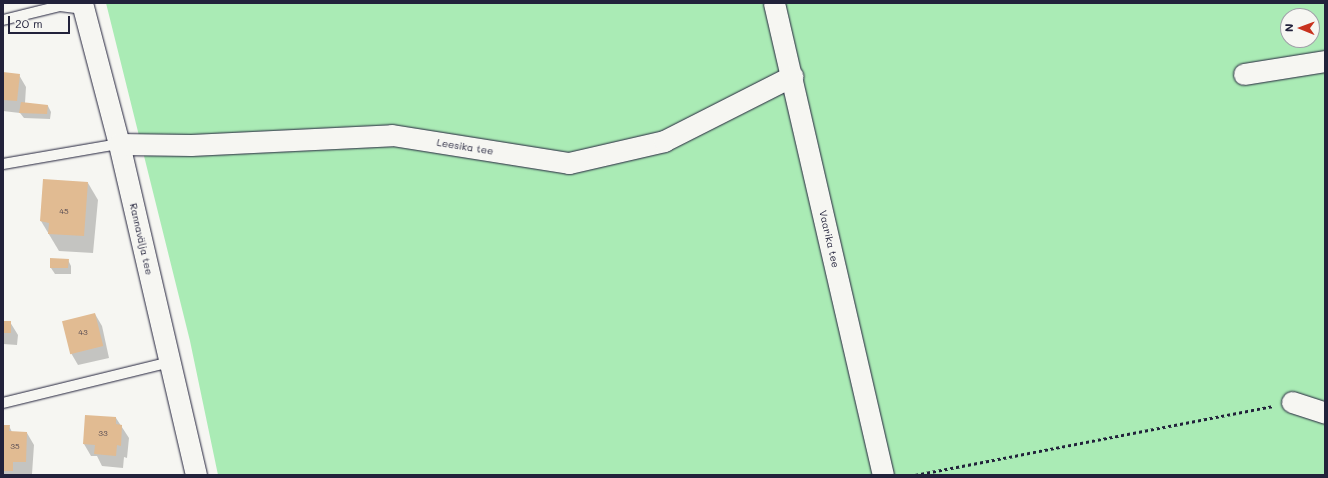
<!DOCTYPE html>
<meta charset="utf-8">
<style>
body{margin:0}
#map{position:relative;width:1328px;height:478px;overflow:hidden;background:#f6f6f2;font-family:Mali,sans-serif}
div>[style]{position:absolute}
.green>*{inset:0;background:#aaebb5}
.shadow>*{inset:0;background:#0003}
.building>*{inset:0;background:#e1bb92;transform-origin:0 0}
.path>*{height:2.5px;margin-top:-1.25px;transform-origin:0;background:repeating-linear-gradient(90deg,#22223b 0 3px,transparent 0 6px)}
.roads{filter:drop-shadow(0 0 1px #22223b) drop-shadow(0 0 1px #22223b)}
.service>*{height:10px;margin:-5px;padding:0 5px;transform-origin:5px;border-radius:5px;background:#f6f6f2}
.minor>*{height:21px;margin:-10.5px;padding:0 10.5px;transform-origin:10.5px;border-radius:10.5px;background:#f6f6f2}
span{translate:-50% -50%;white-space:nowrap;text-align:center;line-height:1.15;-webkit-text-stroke:4px #f6f6f2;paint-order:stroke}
.number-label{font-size:8px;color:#524851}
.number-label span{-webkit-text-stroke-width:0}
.street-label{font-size:10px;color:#22223b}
.frame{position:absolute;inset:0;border:4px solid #22223b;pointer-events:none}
.north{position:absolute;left:1280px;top:8px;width:40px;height:40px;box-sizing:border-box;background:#f6f6f2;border:1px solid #a1a1a9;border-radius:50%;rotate:271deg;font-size:11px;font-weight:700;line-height:16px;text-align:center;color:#22223b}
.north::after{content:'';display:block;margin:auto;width:14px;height:18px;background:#c8321e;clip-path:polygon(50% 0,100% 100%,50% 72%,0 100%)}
.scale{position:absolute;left:8px;top:16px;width:62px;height:18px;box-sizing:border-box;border:2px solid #22223b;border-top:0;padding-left:5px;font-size:12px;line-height:14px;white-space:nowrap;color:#22223b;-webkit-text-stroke:3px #f6f6f2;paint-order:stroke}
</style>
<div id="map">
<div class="green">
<div style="clip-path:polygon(evenodd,106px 3px,1325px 3px,1325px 475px,218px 475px,190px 341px,106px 3px,1288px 16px,1312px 16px,1312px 40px,1288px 40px,1288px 16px)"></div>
</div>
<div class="shadow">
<div style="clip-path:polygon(3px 73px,19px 75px,26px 87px,25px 103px,48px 106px,51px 112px,50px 119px,24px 118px,20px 113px,3px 111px)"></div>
<div style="clip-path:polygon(88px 183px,98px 200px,93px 253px,59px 251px,41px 221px)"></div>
<div style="clip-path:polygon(68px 260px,71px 266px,71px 274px,55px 274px,51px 268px)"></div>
<div style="clip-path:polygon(95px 314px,102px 326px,109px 358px,78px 365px,71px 353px)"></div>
<div style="clip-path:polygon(3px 322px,10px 322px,18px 335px,17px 345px,3px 344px,3px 347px)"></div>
<div style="clip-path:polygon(116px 418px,129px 438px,127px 458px,124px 457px,123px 468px,102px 466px,97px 456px,91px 456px,84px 444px)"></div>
<div style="clip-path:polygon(3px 426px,9px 426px,12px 432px,27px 433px,34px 445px,32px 474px,3px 475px)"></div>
</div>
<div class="building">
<div style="clip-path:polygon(3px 72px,20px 74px,17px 101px,3px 100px)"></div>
<div style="clip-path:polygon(21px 102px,48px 105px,47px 114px,19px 113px)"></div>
<div style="clip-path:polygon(43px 179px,88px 182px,84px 236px,48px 234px,49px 223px,40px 221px)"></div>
<div style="clip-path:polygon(50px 258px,69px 259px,68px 268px,50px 268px)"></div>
<div style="left:95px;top:313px;width:34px;height:34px;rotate:76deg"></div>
<div style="left:3px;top:321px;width:8px;height:12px"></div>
<div style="clip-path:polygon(85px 415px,116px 417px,116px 424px,122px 425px,121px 446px,117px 445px,116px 456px,94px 454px,95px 445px,83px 444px)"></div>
<div style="clip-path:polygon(3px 425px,10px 425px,9px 431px,27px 432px,26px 462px,13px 462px,13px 471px,3px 471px)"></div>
</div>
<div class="path">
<div style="left:915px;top:475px;width:364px;rotate:-10.9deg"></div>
</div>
<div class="roads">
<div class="service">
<div style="left:3px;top:20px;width:59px;rotate:-13.8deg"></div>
<div style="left:60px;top:6px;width:24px;rotate:7deg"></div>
<div style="left:3px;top:164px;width:118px;rotate:-9.8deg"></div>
<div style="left:3px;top:403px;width:172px;rotate:-13.8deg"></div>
</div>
<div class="minor">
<div style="left:82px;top:3px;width:146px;rotate:75.3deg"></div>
<div style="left:119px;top:144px;width:340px;rotate:76.9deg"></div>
<div style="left:774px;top:3px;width:484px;rotate:77deg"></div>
<div style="left:1244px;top:74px;width:82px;rotate:-9.1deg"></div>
<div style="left:119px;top:144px;width:72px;rotate:0.8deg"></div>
<div style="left:191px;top:145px;width:201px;rotate:-2.8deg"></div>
<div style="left:392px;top:135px;width:179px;rotate:9deg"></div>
<div style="left:569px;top:163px;width:98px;rotate:-13deg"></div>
<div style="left:664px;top:141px;width:144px;rotate:-26.9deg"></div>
<div style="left:1292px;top:402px;width:35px;rotate:18deg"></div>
</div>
</div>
<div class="number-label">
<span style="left:64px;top:212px">45</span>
<span style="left:83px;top:333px">43</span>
<span style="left:103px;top:434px">33</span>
<span style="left:15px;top:447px">35</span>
</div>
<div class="street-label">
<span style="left:465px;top:147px;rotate:9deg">Leesika tee</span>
<span style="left:141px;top:239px;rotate:77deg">Rannavälja tee</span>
<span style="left:829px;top:239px;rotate:77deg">Vaarika tee</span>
</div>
<div class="frame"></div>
<div class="north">N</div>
<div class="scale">20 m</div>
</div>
